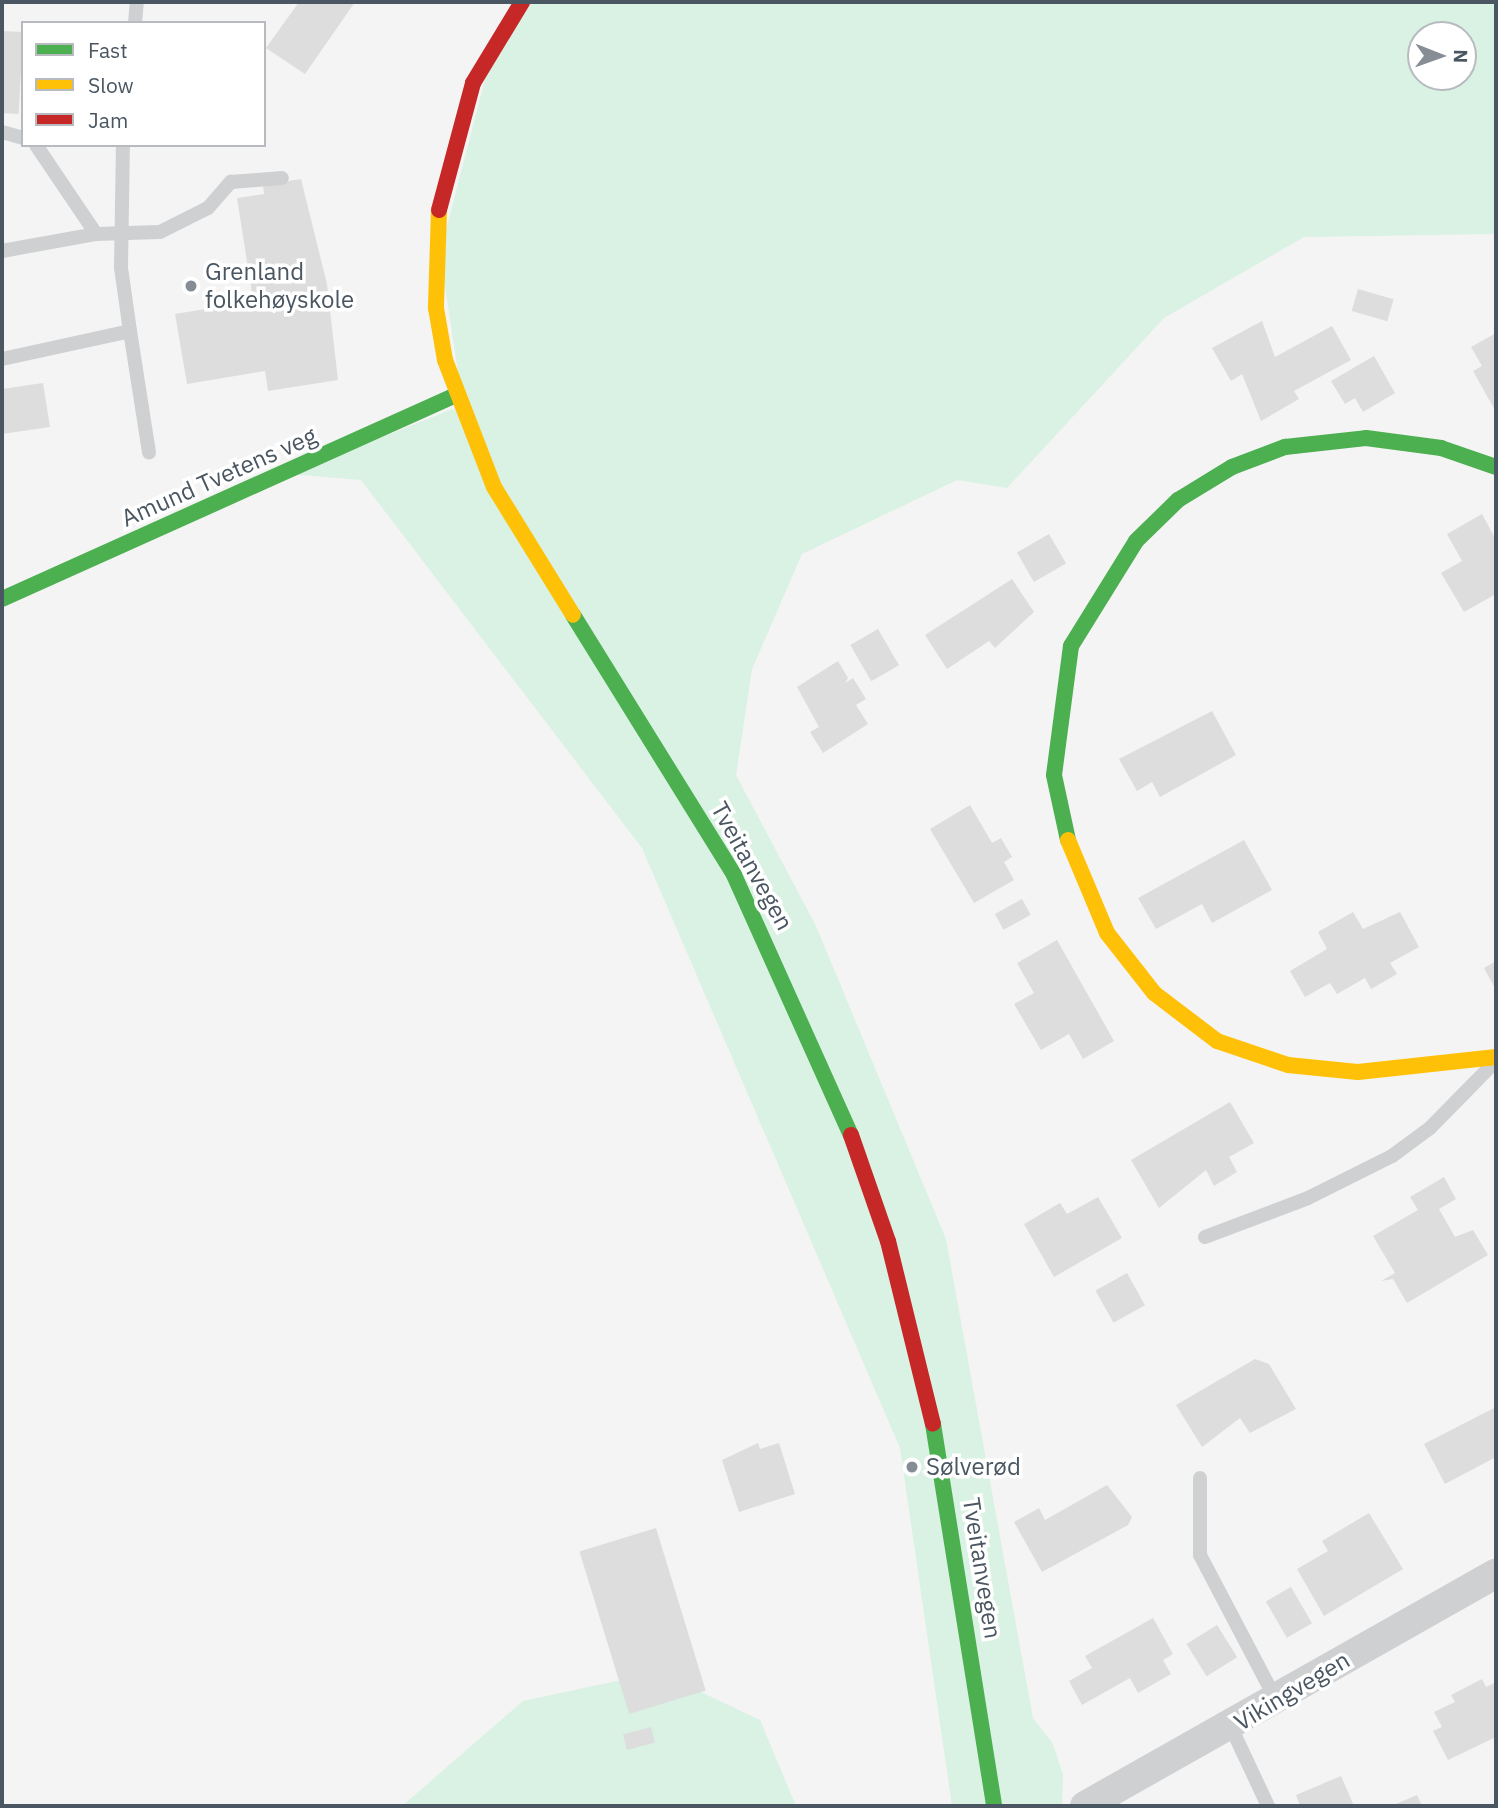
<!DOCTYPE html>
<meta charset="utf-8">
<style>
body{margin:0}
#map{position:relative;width:1498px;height:1808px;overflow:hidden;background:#f4f4f4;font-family:"IBM Plex Sans",sans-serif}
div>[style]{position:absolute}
.green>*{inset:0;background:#d9f2e3}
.building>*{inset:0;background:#ddddde;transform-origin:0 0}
.lane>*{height:14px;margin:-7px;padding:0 7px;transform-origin:7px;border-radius:7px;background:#ced0d2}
.street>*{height:30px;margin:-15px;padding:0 15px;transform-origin:15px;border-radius:15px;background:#ced0d2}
.fast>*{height:16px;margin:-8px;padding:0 8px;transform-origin:8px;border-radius:8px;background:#4caf50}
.slow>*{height:16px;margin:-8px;padding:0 8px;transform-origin:8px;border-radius:8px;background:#ffc107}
.jam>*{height:16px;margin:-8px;padding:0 8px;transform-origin:8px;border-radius:8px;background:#c62828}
.dots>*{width:19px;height:19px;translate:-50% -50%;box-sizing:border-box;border:4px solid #fff;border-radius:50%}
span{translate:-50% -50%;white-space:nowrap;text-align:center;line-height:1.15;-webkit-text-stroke:7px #fff;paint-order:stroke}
.poi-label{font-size:24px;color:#4a5661}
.left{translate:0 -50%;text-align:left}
.street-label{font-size:24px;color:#4a5661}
.frame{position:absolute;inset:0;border:4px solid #4a5661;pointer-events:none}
.legend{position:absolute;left:21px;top:21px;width:245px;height:126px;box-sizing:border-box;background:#fff;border:2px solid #b7bbc0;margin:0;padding:9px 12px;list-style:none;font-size:21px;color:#4a5661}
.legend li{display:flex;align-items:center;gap:14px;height:35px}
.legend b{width:35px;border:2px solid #b7bbc0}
.north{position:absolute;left:1407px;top:21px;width:70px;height:70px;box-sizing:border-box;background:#fff;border:2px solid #b7bbc0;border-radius:50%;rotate:91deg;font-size:19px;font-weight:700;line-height:28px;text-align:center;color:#4a5661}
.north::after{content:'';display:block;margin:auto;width:24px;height:32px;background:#868d94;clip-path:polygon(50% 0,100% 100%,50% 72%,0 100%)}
</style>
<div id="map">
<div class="green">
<div style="clip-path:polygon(evenodd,530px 2px,1496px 2px,1496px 234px,1304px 237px,1164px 318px,1007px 488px,957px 480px,802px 554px,752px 669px,736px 775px,816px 926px,946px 1239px,1033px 1718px,1053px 1744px,1063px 1775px,1062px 1806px,952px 1806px,900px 1448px,642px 848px,361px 480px,288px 474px,463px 405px,440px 253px,491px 56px,530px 2px,1421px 35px,1463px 35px,1463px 77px,1421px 77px,1421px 35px)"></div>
<div style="clip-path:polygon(659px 1672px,760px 1720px,796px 1806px,402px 1806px,523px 1701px)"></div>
</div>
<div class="building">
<div style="clip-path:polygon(299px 2px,355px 2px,305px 74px,266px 48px)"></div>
<div style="left:2px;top:31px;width:21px;height:82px;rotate:3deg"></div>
<div style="clip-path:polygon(301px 179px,327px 284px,338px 380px,268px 391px,265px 371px,187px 384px,175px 314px,224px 306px,223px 298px,252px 293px,237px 198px,264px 194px,263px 185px)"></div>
<div style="left:1358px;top:289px;width:37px;height:23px;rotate:16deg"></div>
<div style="clip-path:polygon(1262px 321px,1275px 357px,1332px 326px,1351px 360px,1294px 391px,1299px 399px,1261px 421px,1242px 374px,1231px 381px,1212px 348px)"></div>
<div style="clip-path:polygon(1496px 333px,1496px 412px,1473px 371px,1482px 366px,1471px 347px)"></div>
<div style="clip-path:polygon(1374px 356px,1395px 393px,1363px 412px,1355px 398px,1345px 404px,1331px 381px)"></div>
<div style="clip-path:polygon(43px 383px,50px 427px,2px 434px,2px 389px)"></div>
<div style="clip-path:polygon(1482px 514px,1496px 540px,1496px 594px,1464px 612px,1441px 573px,1462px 561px,1447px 534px)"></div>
<div style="left:1049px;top:534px;width:34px;height:37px;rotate:60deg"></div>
<div style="clip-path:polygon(1012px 579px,1034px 612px,995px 648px,989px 641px,947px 669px,925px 635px)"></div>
<div style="left:878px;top:629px;width:42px;height:32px;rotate:60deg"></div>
<div style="clip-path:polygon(838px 661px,848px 678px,845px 683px,853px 678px,866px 699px,856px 705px,868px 724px,823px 753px,810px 732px,819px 727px,797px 687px)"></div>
<div style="clip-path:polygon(1212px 711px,1236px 755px,1160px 797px,1152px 782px,1137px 791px,1119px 759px)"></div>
<div style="clip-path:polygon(970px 805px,992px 843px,1001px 838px,1012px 857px,1004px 862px,1014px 880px,974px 903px,930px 829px)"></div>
<div style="clip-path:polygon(1244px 840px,1272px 890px,1212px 923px,1202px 904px,1156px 929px,1138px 898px)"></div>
<div style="left:1022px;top:899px;width:18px;height:31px;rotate:61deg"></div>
<div style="clip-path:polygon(1353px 912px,1363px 929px,1400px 912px,1419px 947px,1390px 963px,1397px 974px,1371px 989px,1365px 978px,1337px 994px,1330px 983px,1305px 997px,1290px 971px,1327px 949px,1318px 932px)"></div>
<div style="clip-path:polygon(1057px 940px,1114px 1041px,1083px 1059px,1069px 1034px,1041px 1050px,1014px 1004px,1034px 993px,1017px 963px)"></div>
<div style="clip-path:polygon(1496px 961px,1496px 990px,1484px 968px)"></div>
<div style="clip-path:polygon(1230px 1102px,1254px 1143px,1229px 1157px,1237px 1172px,1214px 1186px,1206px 1170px,1159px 1208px,1131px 1160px)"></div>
<div style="clip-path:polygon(1444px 1177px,1456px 1199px,1439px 1209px,1455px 1237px,1473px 1230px,1488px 1255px,1407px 1303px,1393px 1279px,1381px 1281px,1395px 1273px,1373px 1236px,1418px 1210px,1410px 1197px)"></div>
<div style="clip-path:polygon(1098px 1197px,1122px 1238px,1054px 1277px,1024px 1224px,1060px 1203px,1067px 1214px)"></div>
<div style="left:1127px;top:1273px;width:37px;height:36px;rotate:61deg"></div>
<div style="clip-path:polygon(1255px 1359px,1269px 1364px,1296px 1409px,1250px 1433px,1240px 1418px,1202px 1447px,1176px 1405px)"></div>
<div style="clip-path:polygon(1494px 1408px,1496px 1457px,1445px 1484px,1424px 1444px)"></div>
<div style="clip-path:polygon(758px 1443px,760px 1449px,779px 1443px,795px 1494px,739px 1512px,722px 1460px)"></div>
<div style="clip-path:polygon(1107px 1485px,1132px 1517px,1128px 1525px,1042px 1572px,1014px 1522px,1039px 1508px,1045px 1520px)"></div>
<div style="clip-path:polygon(1369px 1513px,1403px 1569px,1324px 1616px,1297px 1569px,1328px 1551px,1322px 1541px)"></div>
<div style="left:656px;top:1528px;width:170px;height:80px;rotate:73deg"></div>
<div style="left:1291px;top:1587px;width:42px;height:29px;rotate:60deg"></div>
<div style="clip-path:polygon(1153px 1618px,1173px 1654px,1163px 1660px,1171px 1674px,1138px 1693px,1130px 1678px,1082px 1705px,1069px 1681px,1092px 1668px,1085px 1656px)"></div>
<div style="left:1217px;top:1625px;width:38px;height:36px;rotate:58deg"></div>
<div style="clip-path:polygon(1482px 1679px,1486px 1687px,1496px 1682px,1496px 1737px,1448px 1760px,1433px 1731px,1442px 1727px,1434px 1712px,1455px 1702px,1451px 1695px)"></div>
<div style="left:651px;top:1727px;width:16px;height:29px;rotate:75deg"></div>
<div style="clip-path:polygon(1341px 1776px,1354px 1806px,1300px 1806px,1296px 1795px)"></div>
<div style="clip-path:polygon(1417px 1795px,1422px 1806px,1391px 1806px)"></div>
</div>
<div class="lane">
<div style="left:135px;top:23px;width:21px;rotate:-85deg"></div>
<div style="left:2px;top:132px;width:22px;rotate:16deg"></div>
<div style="left:36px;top:145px;width:107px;rotate:56deg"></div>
<div style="left:2px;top:251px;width:96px;rotate:-10.3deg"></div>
<div style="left:96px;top:234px;width:64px;rotate:-1.8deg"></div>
<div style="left:160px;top:232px;width:54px;rotate:-26.6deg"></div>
<div style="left:208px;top:208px;width:35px;rotate:-49deg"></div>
<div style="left:231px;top:182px;width:51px;rotate:-4.5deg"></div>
<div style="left:130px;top:331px;width:123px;rotate:81.1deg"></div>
<div style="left:2px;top:359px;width:131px;rotate:-12.3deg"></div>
<div style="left:130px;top:331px;width:64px;rotate:-98.1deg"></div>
<div style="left:121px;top:268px;width:123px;rotate:-89.1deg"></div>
<div style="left:1205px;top:1237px;width:110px;rotate:-20.7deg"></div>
<div style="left:1308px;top:1198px;width:94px;rotate:-26.6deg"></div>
<div style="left:1392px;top:1156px;width:47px;rotate:-36.4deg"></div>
<div style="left:1430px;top:1128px;width:87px;rotate:-45.5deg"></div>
<div style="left:1200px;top:1478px;width:77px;rotate:90deg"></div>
<div style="left:1200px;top:1555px;width:164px;rotate:62.3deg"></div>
<div style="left:1231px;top:1727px;width:87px;rotate:64.9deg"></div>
</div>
<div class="street">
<div style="left:1085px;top:1806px;width:472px;rotate:-29.5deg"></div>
</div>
<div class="fast">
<div style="left:2px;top:599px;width:497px;rotate:-24.2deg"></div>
<div style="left:573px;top:615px;width:306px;rotate:58.2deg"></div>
<div style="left:734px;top:875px;width:285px;rotate:65.8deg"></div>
<div style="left:1068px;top:840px;width:66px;rotate:-102.2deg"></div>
<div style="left:1054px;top:775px;width:130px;rotate:-82.5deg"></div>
<div style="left:1071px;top:646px;width:123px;rotate:-58.2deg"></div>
<div style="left:1136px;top:541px;width:59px;rotate:-44.3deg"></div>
<div style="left:1178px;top:500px;width:63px;rotate:-31.4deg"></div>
<div style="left:1232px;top:467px;width:57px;rotate:-20.7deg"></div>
<div style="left:1285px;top:447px;width:81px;rotate:-6.3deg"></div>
<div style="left:1366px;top:438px;width:76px;rotate:7.6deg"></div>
<div style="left:1441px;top:448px;width:58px;rotate:19.1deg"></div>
<div style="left:933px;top:1424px;width:387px;rotate:80.9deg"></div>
</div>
<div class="slow">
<div style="left:439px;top:210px;width:98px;rotate:91.8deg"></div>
<div style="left:436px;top:308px;width:53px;rotate:80.2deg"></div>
<div style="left:445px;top:360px;width:136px;rotate:68.9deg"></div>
<div style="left:494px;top:487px;width:150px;rotate:58.3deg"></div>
<div style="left:1068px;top:840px;width:101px;rotate:67.2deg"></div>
<div style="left:1107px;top:933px;width:76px;rotate:51.9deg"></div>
<div style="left:1154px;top:993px;width:79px;rotate:37.3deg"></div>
<div style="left:1217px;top:1041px;width:75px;rotate:18.7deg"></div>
<div style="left:1288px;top:1065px;width:70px;rotate:5.7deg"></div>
<div style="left:1358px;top:1072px;width:139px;rotate:-6.2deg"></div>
</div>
<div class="jam">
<div style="left:439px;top:210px;width:131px;rotate:-75deg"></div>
<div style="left:473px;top:83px;width:95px;rotate:-58.8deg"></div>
<div style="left:851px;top:1135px;width:112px;rotate:70.8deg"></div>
<div style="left:888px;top:1241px;width:188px;rotate:76.2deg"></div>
</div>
<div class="dots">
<div style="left:191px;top:286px;background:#868d94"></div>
<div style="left:912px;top:1467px;background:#868d94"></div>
</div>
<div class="poi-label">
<span class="left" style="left:205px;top:286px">Grenland<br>folkehøyskole</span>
<span class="left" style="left:926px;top:1467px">Sølverød</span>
</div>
<div class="street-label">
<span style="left:219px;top:477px;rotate:-24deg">Amund Tvetens veg</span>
<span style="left:752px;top:866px;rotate:61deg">Tveitanvegen</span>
<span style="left:982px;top:1568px;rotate:81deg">Tveitanvegen</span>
<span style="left:1292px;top:1691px;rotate:-31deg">Vikingvegen</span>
</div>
<div class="frame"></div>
<ul class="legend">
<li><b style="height:9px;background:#4caf50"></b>Fast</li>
<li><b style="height:9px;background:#ffc107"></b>Slow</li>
<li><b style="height:9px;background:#c62828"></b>Jam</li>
</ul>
<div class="north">N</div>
</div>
